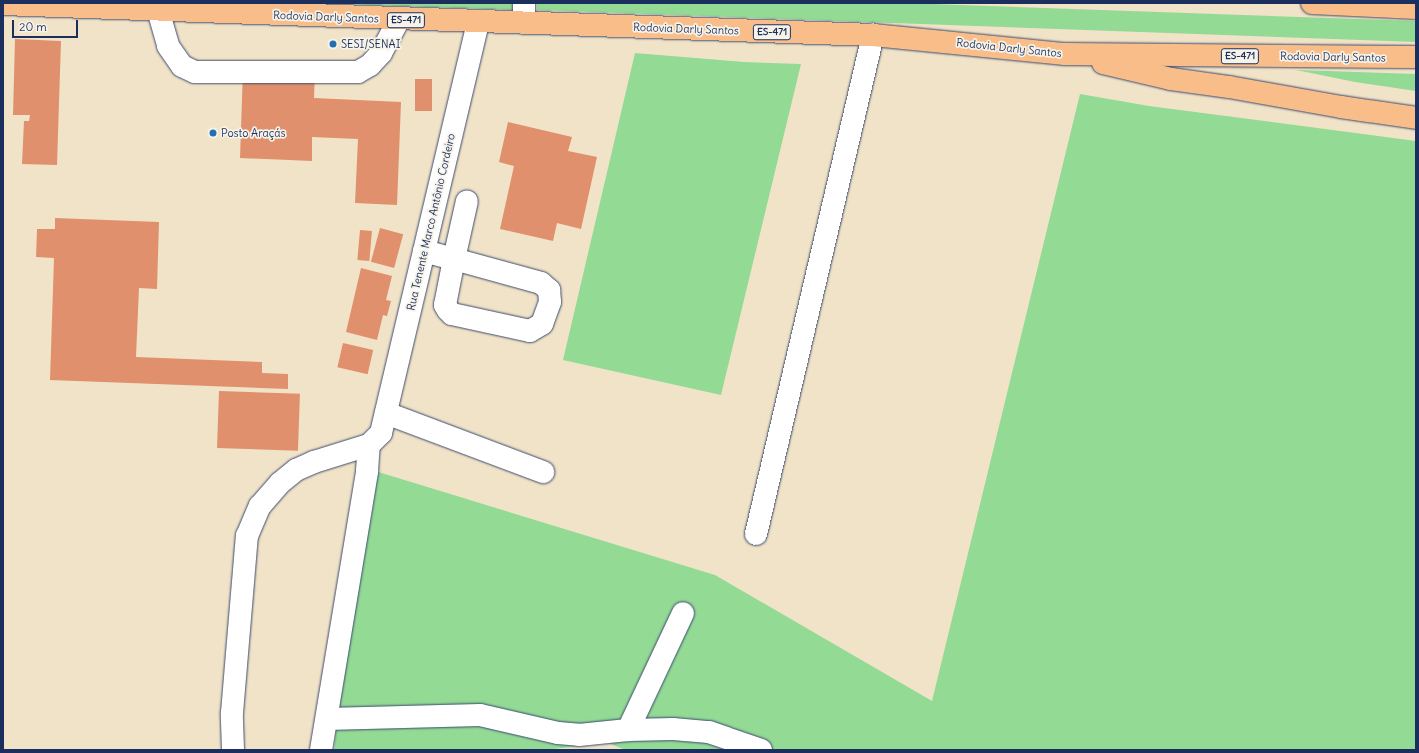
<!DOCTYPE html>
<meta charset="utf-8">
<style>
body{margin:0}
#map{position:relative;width:1419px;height:753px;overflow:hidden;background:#f1e3c7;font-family:Delius,sans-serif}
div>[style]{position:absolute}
.green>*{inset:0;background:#93da95}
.building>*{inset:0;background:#e0906c;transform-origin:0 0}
.roads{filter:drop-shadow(0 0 1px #3b4a6e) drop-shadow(0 0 1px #3b4a6e)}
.minor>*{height:22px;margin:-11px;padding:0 11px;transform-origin:11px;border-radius:11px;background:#fff}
.major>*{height:22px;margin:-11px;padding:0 11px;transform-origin:11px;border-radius:11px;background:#f8bd88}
.dots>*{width:11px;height:11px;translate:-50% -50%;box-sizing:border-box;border:2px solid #f7f3e8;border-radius:50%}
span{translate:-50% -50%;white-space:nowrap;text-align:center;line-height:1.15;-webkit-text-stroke:3.5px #f7f3e8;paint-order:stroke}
.shield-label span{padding:1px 3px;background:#f7f3e8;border:1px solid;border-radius:3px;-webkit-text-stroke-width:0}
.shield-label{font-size:10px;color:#1b2f5e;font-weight:700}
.street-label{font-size:11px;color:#1b2f5e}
.poi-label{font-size:11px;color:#1b2f5e}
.left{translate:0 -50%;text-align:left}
.frame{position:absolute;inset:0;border:4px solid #1b2f5e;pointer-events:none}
.scale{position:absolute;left:12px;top:20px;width:66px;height:18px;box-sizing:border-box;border:2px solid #1b2f5e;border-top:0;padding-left:5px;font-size:12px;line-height:14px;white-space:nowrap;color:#1b2f5e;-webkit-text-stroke:3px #f7f3e8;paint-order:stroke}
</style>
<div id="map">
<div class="green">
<div style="clip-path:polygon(309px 3px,515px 3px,514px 10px)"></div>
<div style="clip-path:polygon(537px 3px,903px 3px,1416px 21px,1416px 42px,537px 10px)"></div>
<div style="clip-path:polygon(635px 53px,744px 62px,801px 64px,721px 395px,563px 360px)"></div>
<div style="clip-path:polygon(1296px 70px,1416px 74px,1416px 91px,1355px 82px)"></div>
<div style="clip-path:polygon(1080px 94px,1149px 106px,1416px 141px,1416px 750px,626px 750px,608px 743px,544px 750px,334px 750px,362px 467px,715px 575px,932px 701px)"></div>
</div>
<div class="building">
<div style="clip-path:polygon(15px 39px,61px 41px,57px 165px,22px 164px,24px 121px,29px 121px,30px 115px,13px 115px)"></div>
<div style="clip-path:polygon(243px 69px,315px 72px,314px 98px,401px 102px,397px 205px,355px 203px,358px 139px,312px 137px,312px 161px,240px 158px)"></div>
<div style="left:415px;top:79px;width:17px;height:32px"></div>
<div style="clip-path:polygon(508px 122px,572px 137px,568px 151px,597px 157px,581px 229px,557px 223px,553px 241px,500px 229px,514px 166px,499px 162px)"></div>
<div style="clip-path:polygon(55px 218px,159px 222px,157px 289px,139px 288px,136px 357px,262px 362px,262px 373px,288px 374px,288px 389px,50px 380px,54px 258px,36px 257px,37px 229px,55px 229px)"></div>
<div style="left:380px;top:228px;width:24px;height:35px;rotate:15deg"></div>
<div style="left:360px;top:230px;width:12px;height:30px;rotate:5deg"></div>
<div style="clip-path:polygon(361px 268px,392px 276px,386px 300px,391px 301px,387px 316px,383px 315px,377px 340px,346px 332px)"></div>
<div style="left:343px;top:343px;width:31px;height:25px;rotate:13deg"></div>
<div style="left:219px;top:391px;width:81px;height:57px;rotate:2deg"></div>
</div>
<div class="roads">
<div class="minor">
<div style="left:158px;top:10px;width:37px;rotate:74deg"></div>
<div style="left:168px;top:46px;width:24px;rotate:55deg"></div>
<div style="left:182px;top:66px;width:14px;rotate:25deg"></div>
<div style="left:195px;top:72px;width:163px"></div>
<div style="left:358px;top:72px;width:14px;rotate:-30deg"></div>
<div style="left:370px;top:65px;width:16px;rotate:-47deg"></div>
<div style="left:381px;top:53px;width:38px;rotate:-62deg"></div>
<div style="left:524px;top:23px;width:20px;rotate:-90deg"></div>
<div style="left:424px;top:251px;width:31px;rotate:15deg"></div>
<div style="left:454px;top:259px;width:90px;rotate:15.4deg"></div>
<div style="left:541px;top:283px;width:11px;rotate:41deg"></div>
<div style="left:549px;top:290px;width:12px;rotate:85deg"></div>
<div style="left:550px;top:302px;width:23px;rotate:110deg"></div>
<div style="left:542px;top:324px;width:14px;rotate:150deg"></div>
<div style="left:530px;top:331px;width:80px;rotate:-167.7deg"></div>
<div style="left:452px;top:314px;width:6px;rotate:-135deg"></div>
<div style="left:448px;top:310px;width:6px;rotate:-121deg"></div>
<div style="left:445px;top:305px;width:47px;rotate:-78.9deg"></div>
<div style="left:454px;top:259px;width:59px;rotate:-77.4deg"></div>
<div style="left:386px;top:413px;width:168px;rotate:20.6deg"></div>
<div style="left:756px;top:534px;width:513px;rotate:-76.8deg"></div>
<div style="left:327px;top:719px;width:153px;rotate:-1.5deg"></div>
<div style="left:480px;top:715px;width:80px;rotate:13deg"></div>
<div style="left:558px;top:733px;width:21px;rotate:5deg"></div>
<div style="left:579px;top:735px;width:49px;rotate:-5.8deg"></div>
<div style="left:628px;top:730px;width:45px;rotate:-1.3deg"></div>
<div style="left:673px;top:729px;width:36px;rotate:5deg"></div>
<div style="left:709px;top:732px;width:55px;rotate:19.1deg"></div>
<div style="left:628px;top:730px;width:129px;rotate:-64.8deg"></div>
<div style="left:233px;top:750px;width:37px;rotate:-92deg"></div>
<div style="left:232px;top:713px;width:178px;rotate:-85.2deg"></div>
<div style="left:247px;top:536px;width:33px;rotate:-67deg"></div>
<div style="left:260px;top:506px;width:30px;rotate:-49deg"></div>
<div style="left:280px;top:483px;width:21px;rotate:-39deg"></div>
<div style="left:296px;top:470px;width:20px;rotate:-24deg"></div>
<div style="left:314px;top:462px;width:58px;rotate:-17.2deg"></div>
<div style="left:369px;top:445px;width:17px;rotate:-45deg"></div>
<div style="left:381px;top:433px;width:422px;rotate:-76.7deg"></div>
<div style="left:321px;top:750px;width:283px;rotate:-80.6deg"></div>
<div style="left:367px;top:471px;width:26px;rotate:-86deg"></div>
</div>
<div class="major">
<div style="left:1312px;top:3px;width:104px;rotate:2.8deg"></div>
<div style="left:3px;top:4px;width:871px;rotate:2.04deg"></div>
<div style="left:873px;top:35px;width:193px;rotate:5.7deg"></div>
<div style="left:1065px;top:54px;width:351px;rotate:0.5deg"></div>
<div style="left:1103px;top:63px;width:70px;rotate:13.2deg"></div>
<div style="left:1171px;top:79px;width:59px;rotate:7.9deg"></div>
<div style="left:1229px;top:87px;width:114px;rotate:10.1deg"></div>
<div style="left:1341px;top:107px;width:76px;rotate:8.3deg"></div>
</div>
</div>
<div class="dots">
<div style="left:333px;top:44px;background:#1f6fb2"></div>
<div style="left:213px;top:133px;background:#1f6fb2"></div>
</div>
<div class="shield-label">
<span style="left:406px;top:20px">ES-471</span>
<span style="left:772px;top:32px">ES-471</span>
<span style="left:1240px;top:56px">ES-471</span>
</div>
<div class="street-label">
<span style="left:326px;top:17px;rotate:2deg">Rodovia Darly Santos</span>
<span style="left:686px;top:29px;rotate:2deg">Rodovia Darly Santos</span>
<span style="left:1009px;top:48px;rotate:6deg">Rodovia Darly Santos</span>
<span style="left:1333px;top:57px;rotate:1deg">Rodovia Darly Santos</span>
<span style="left:431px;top:222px;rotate:-77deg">Rua Tenente Marco Antônio Cordeiro</span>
</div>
<div class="poi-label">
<span class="left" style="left:341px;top:44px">SESI/SENAI</span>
<span class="left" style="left:221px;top:133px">Posto Araçás</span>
</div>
<div class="frame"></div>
<div class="scale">20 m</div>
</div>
